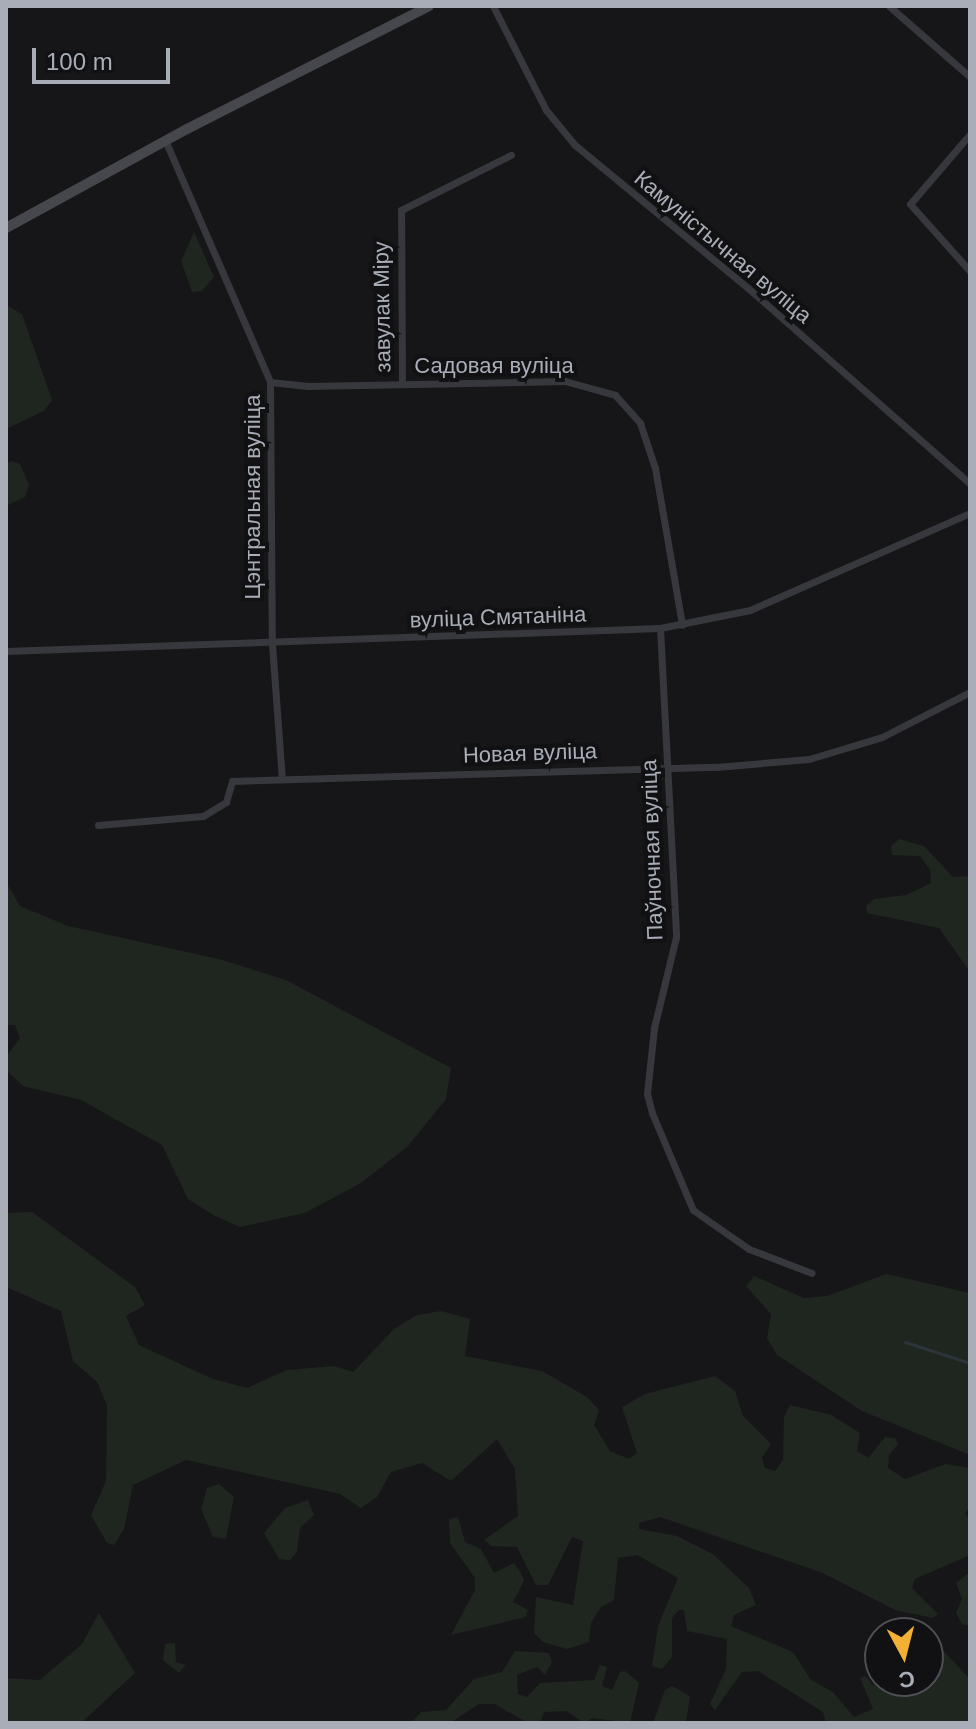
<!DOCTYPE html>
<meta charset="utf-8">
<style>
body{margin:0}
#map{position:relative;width:976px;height:1729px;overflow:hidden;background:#161618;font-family:Helvetica,sans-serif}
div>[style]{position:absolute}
.green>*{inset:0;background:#1e261f}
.stream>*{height:3px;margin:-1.5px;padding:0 1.5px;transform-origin:1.5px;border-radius:1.5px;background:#2c353c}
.minor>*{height:7px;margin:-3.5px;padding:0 3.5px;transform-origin:3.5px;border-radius:3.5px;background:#37383d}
.secondary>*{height:10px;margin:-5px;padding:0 5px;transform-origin:5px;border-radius:5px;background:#45474d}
span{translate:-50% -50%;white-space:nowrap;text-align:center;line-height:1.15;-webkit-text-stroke:8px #111113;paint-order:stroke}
.street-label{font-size:22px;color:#a8adb8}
.frame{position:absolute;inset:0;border:8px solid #a8adb8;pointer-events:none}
.north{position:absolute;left:864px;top:1617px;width:80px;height:80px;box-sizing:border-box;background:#111113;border:2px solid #4d4f55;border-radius:50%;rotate:173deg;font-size:22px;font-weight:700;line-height:32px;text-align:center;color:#a8adb8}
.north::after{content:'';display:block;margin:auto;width:28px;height:36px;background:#f2b134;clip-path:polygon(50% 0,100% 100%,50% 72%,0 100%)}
.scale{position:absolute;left:32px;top:48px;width:138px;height:36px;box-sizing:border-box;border:4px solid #a8adb8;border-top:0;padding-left:10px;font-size:24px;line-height:28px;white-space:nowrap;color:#a8adb8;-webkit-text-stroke:6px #111113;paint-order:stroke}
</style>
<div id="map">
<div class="green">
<div style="clip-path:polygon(194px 232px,214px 277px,202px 291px,192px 292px,181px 261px)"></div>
<div style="clip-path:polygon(6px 305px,22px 314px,52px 400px,44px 411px,6px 429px)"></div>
<div style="clip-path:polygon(12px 461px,20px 464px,29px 485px,25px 497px,6px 506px,6px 464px)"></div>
<div style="clip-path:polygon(899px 839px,924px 846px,953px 877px,970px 876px,970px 972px,939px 928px,867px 913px,866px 906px,874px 899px,906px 895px,931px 883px,930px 870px,920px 856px,892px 855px,891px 846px)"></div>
<div style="clip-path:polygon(6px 882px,20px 906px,68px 926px,219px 959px,286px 980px,451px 1068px,446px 1099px,408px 1146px,361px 1183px,305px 1213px,240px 1227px,215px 1216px,188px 1199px,162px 1145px,81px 1100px,23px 1086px,6px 1070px,6px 1057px,20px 1038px,15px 1025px,6px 1025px)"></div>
<div style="clip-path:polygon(32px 1212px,135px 1287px,145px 1305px,126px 1316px,139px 1345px,213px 1379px,247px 1388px,287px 1370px,334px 1366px,353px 1372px,395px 1328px,417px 1315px,441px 1311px,470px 1319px,465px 1356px,542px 1371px,587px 1397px,599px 1410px,594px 1425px,610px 1451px,629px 1459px,637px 1453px,622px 1407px,645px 1394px,715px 1376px,735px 1391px,743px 1416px,771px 1444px,762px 1458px,765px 1468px,775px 1471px,783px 1460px,784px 1417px,790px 1405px,831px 1415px,860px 1433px,857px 1451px,868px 1458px,885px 1437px,895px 1438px,898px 1444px,889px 1455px,888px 1468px,905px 1479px,946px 1464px,970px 1468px,970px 1507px,965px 1513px,970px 1520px,970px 1555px,915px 1579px,912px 1588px,938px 1614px,933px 1618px,895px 1610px,823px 1573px,660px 1517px,639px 1523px,639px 1529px,677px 1536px,713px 1554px,749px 1588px,756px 1605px,734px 1615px,731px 1626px,793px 1652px,811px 1680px,833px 1692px,854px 1717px,873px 1709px,860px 1678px,866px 1676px,873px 1686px,880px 1663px,880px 1681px,928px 1681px,928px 1648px,938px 1645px,970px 1679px,970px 1721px,826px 1723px,823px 1712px,758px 1671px,742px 1672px,715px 1710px,710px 1704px,726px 1669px,727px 1639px,687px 1631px,684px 1610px,679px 1610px,672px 1618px,672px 1657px,662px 1669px,652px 1666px,658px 1626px,678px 1578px,637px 1555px,618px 1558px,614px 1600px,601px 1607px,591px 1623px,589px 1642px,567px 1649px,543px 1642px,534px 1633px,536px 1597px,573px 1605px,583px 1541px,572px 1537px,548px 1585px,536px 1585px,517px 1547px,491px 1546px,484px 1540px,518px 1516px,515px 1469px,497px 1439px,451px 1481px,422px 1463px,391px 1472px,377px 1497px,361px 1508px,340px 1494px,186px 1460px,133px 1485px,124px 1529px,114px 1545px,107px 1543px,91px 1515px,106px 1481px,107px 1405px,97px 1382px,73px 1361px,61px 1311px,6px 1287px,6px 1213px)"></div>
<div style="clip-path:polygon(886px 1274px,970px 1293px,970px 1455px,862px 1411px,777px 1355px,767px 1338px,771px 1314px,746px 1286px,754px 1276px,804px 1298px,827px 1296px)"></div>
<div style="clip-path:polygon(219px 1484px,234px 1497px,226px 1539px,213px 1537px,201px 1509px,207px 1488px)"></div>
<div style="clip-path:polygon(308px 1500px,314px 1515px,300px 1528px,297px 1552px,290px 1560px,279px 1559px,264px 1533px,285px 1508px)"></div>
<div style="clip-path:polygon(458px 1517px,465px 1542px,481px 1549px,494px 1573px,514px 1563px,521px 1573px,524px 1581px,513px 1602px,528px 1610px,526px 1617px,451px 1635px,475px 1590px,475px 1578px,450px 1543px,449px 1519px)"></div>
<div style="clip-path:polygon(970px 1572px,970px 1626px,962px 1624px,956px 1613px,962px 1599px,956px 1583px)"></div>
<div style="clip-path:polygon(99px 1613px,135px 1673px,81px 1723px,6px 1723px,6px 1678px,40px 1680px,82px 1644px)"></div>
<div style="clip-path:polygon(175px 1643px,176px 1662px,186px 1665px,179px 1673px,163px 1660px,165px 1644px)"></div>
<div style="clip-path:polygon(515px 1651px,549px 1653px,552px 1662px,545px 1675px,537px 1667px,517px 1675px,518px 1694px,527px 1697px,540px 1683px,594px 1680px,600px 1665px,607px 1667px,602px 1686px,612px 1690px,620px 1672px,625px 1671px,639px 1683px,630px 1723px,592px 1718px,585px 1723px,566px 1711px,544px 1712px,540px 1723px,528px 1723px,495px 1704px,479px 1704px,450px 1723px,411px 1723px,421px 1712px,446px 1710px,474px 1679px,502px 1672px)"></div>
<div style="clip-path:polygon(672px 1686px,690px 1696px,686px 1723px,653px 1723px,665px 1690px)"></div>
</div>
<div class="stream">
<div style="left:905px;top:1342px;width:68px;rotate:17.9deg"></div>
</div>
<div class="minor">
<div style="left:493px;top:6px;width:117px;rotate:63deg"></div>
<div style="left:546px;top:110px;width:45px;rotate:50.4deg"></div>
<div style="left:575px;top:145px;width:224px;rotate:39.6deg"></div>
<div style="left:748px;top:288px;width:296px;rotate:41.4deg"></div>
<div style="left:889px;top:6px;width:108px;rotate:41.2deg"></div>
<div style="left:970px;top:134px;width:92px;rotate:130.6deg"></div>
<div style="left:910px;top:204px;width:90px;rotate:48.2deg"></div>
<div style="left:165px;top:140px;width:264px;rotate:66.5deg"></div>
<div style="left:270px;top:382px;width:262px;rotate:89.6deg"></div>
<div style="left:272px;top:644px;width:135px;rotate:85.8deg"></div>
<div style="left:270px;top:382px;width:38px;rotate:6deg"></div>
<div style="left:308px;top:386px;width:257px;rotate:-1.1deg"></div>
<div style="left:565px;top:381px;width:52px;rotate:15.6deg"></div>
<div style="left:615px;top:395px;width:38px;rotate:48deg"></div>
<div style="left:640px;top:423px;width:47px;rotate:71.6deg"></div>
<div style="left:655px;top:468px;width:159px;rotate:80.2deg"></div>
<div style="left:402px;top:383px;width:173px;rotate:-90.3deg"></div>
<div style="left:401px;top:210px;width:123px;rotate:-26.6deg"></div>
<div style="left:660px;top:628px;width:309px;rotate:87deg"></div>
<div style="left:676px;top:937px;width:94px;rotate:103.6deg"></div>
<div style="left:654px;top:1028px;width:66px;rotate:96.1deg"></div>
<div style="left:647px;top:1094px;width:20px;rotate:75deg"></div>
<div style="left:652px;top:1113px;width:105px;rotate:67.1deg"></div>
<div style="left:693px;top:1210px;width:68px;rotate:34.9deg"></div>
<div style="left:749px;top:1249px;width:67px;rotate:20.9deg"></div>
<div style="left:6px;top:651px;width:654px;rotate:-2.01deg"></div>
<div style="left:660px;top:628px;width:92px;rotate:-11.3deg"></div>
<div style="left:750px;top:610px;width:240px;rotate:-23.8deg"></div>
<div style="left:98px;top:825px;width:105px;rotate:-4.9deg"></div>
<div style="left:203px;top:816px;width:27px;rotate:-31deg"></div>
<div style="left:226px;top:802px;width:22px;rotate:-74deg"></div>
<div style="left:232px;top:781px;width:484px;rotate:-1.7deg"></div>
<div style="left:716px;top:767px;width:93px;rotate:-4.9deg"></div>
<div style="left:809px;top:759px;width:76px;rotate:-16.8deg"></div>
<div style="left:882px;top:737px;width:99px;rotate:-27.1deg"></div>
</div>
<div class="secondary">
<div style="left:6px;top:228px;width:206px;rotate:-28.7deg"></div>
<div style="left:187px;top:129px;width:271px;rotate:-26.9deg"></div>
</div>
<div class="street-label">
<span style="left:723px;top:247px;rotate:40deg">Камуністычная вуліца</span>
<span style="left:382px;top:307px;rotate:-91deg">завулак Міру</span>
<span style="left:494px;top:366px">Садовая вуліца</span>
<span style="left:253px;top:497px;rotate:-90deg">Цэнтральная вуліца</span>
<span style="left:498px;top:617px;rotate:-2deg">вуліца Смятаніна</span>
<span style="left:530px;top:753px;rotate:-2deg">Новая вуліца</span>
<span style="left:652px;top:850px;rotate:-92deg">Паўночная вуліца</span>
</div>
<div class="frame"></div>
<div class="north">С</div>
<div class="scale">100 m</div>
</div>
